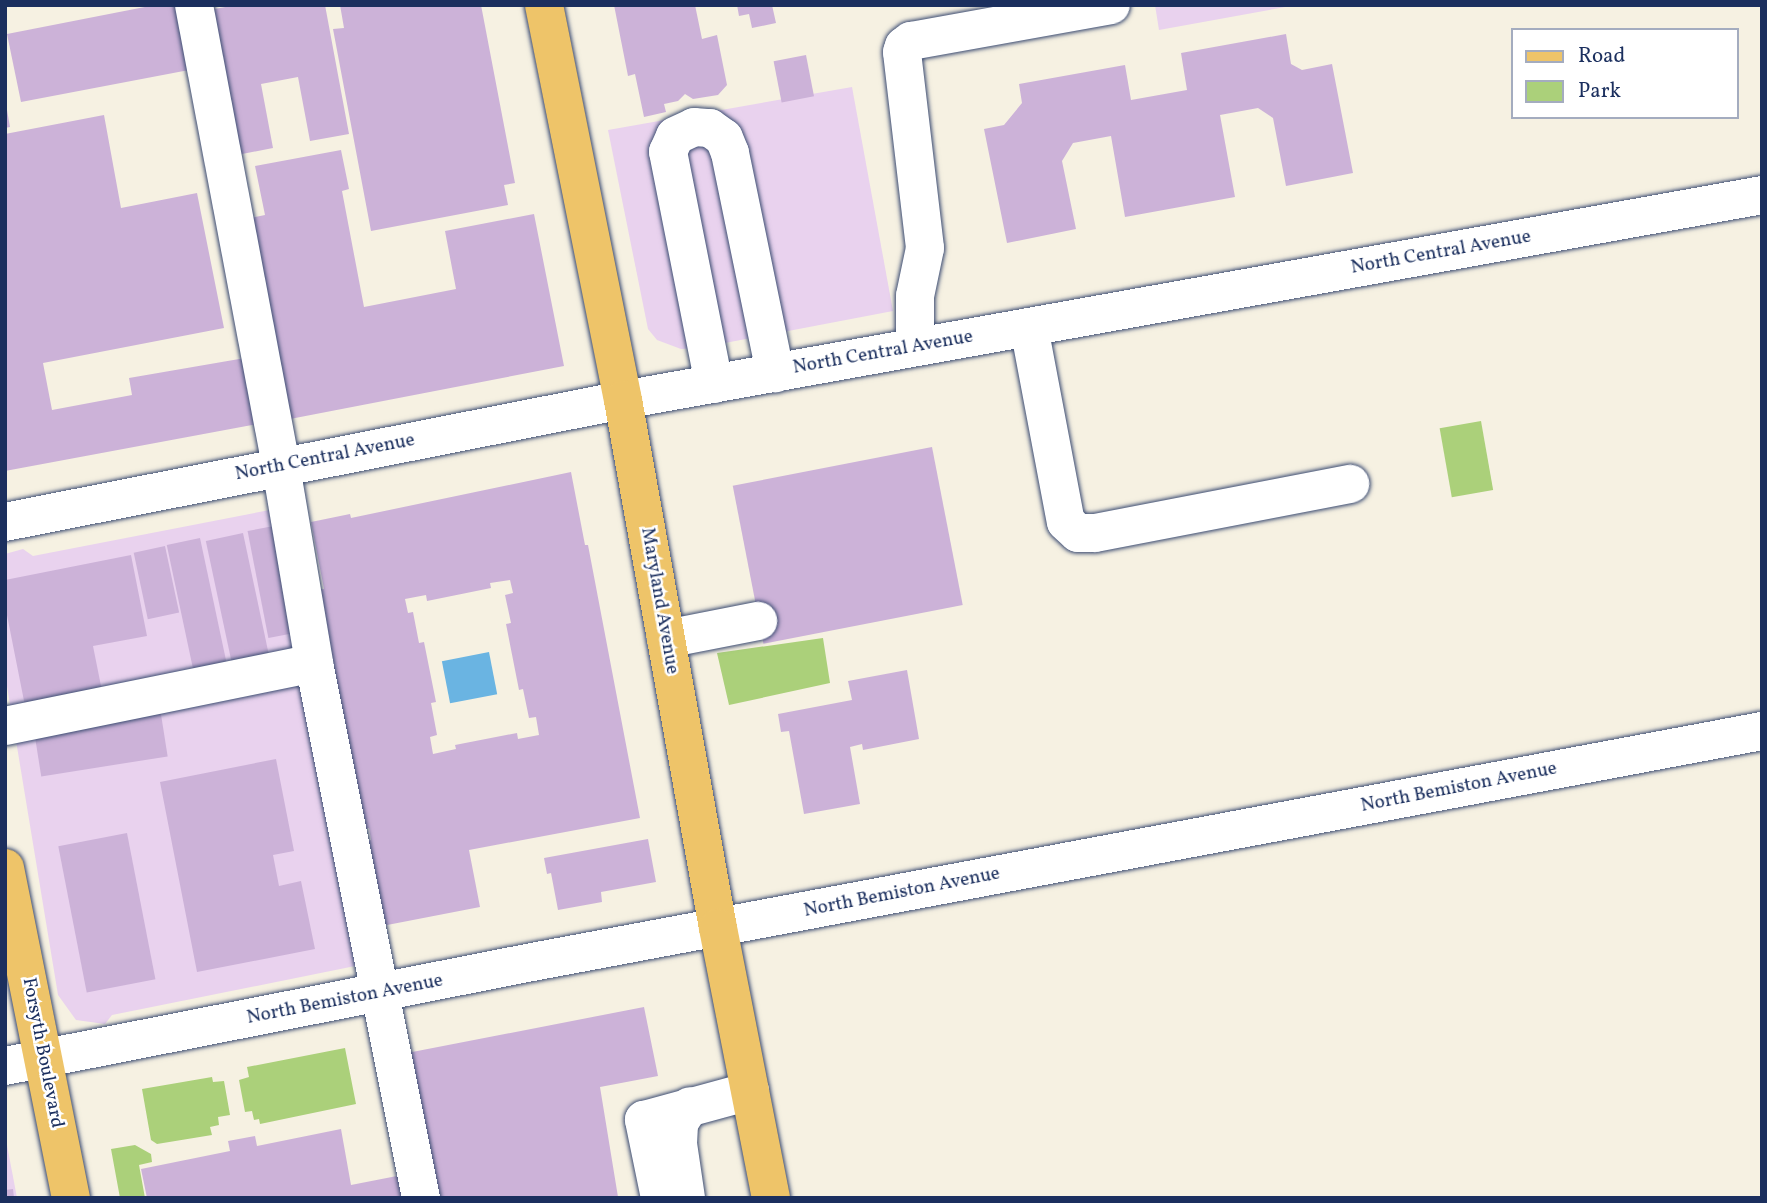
<!DOCTYPE html>
<style>
body{margin:0}
#map{position:relative;width:1767px;height:1203px;overflow:hidden;background:#f6f1e2;font-family:Vollkorn,serif}
div>[style]{position:absolute}
.built>*{inset:0;background:#e9d2ee}
.green>*{inset:0;background:#abd07a;transform-origin:0 0}
.water>*{inset:0;background:#6ab4e2;transform-origin:0 0}
.building>*{inset:0;background:#ccb2d8;transform-origin:0 0}
.roads{filter:drop-shadow(0 0 2px #3c4c72) drop-shadow(0 0 2px #3c4c72)}
.minor>*{height:38px;margin:-19px;padding:0 19px;transform-origin:19px;border-radius:19px;background:#fff}
.major>*{height:38px;margin:-19px;padding:0 19px;transform-origin:19px;border-radius:19px;background:#eec469}
span{translate:-50% -50%;white-space:nowrap;text-align:center;line-height:1.15;-webkit-text-stroke:5px #fff;paint-order:stroke}
.street-label{font-size:19px;color:#1b2f5e}
.frame{position:absolute;inset:0;border:7px solid #1b2f5e;pointer-events:none}
.legend{position:absolute;left:1511px;top:28px;width:228px;height:91px;box-sizing:border-box;background:#fff;border:2px solid #a4acbf;margin:0;padding:9px 12px;list-style:none;font-size:21px;color:#1b2f5e}
.legend li{display:flex;align-items:center;gap:14px;height:35px}
.legend b{width:35px;border:2px solid #a4acbf}
</style>
<div id="map">
<div class="built">
<div style="clip-path:polygon(1155px 5px,1296px 5px,1159px 30px)"></div>
<div style="clip-path:polygon(852px 87px,893px 311px,699px 348px,681px 349px,657px 340px,648px 329px,608px 130px)"></div>
<div style="clip-path:polygon(280px 508px,365px 964px,112px 1015px,105px 1024px,76px 1020px,58px 995px,5px 674px,5px 554px,23px 549px,33px 556px)"></div>
<div style="clip-path:polygon(5px 1139px,7px 1145px,17px 1198px,5px 1198px)"></div>
</div>
<div class="green">
<div style="left:1481px;top:421px;width:70px;height:42px;rotate:80deg"></div>
<div style="clip-path:polygon(823px 638px,830px 683px,729px 705px,717px 653px)"></div>
<div style="clip-path:polygon(345px 1048px,356px 1104px,260px 1124px,259px 1119px,254px 1120px,252px 1111px,245px 1112px,239px 1080px,249px 1077px,247px 1067px)"></div>
<div style="clip-path:polygon(212px 1077px,213px 1082px,224px 1081px,230px 1115px,218px 1117px,219px 1125px,210px 1127px,212px 1135px,157px 1144px,151px 1140px,142px 1089px)"></div>
<div style="clip-path:polygon(135px 1145px,151px 1154px,152px 1162px,139px 1165px,145px 1198px,120px 1198px,111px 1149px)"></div>
</div>
<div class="water">
<div style="left:489px;top:652px;width:43px;height:48px;rotate:79deg"></div>
</div>
<div class="building">
<div style="clip-path:polygon(155px 5px,176px 5px,189px 70px,21px 102px,7px 34px)"></div>
<div style="clip-path:polygon(236px 5px,325px 5px,349px 134px,310px 141px,298px 77px,261px 84px,273px 148px,237px 155px,209px 10px)"></div>
<div style="clip-path:polygon(340px 5px,481px 5px,515px 183px,504px 185px,508px 205px,371px 231px,333px 29px,344px 28px)"></div>
<div style="clip-path:polygon(614px 5px,695px 5px,702px 39px,717px 35px,727px 85px,718px 95px,693px 99px,685px 94px,678px 101px,664px 104px,666px 112px,644px 117px,635px 74px,628px 76px)"></div>
<div style="clip-path:polygon(737px 5px,772px 5px,776px 23px,752px 28px,749px 14px,739px 16px)"></div>
<div style="clip-path:polygon(1286px 34px,1291px 64px,1302px 70px,1332px 64px,1353px 173px,1286px 186px,1273px 118px,1258px 108px,1220px 115px,1235px 197px,1125px 217px,1111px 136px,1073px 143px,1062px 161px,1076px 229px,1007px 243px,984px 129px,1004px 125px,1022px 103px,1019px 84px,1125px 65px,1131px 100px,1187px 90px,1181px 53px)"></div>
<div style="left:806px;top:55px;width:42px;height:33px;rotate:79deg"></div>
<div style="clip-path:polygon(7px 110px,10px 127px,5px 128px,5px 111px)"></div>
<div style="clip-path:polygon(104px 115px,121px 208px,197px 193px,224px 328px,43px 363px,52px 410px,132px 395px,129px 378px,245px 358px,257px 424px,5px 471px,5px 134px)"></div>
<div style="clip-path:polygon(341px 150px,349px 189px,342px 191px,364px 307px,456px 289px,445px 231px,534px 214px,564px 366px,290px 419px,251px 218px,265px 215px,255px 166px)"></div>
<div style="left:932px;top:447px;width:161px;height:203px;rotate:79deg"></div>
<div style="clip-path:polygon(evenodd,571px 472px,585px 545px,588px 545px,640px 818px,469px 850px,480px 907px,382px 926px,366px 841px,371px 840px,369px 828px,362px 830px,316px 590px,324px 589px,311px 522px,350px 514px,351px 518px,571px 472px,510px 580px,513px 593px,505px 595px,511px 623px,506px 624px,519px 690px,523px 689px,529px 718px,536px 717px,539px 735px,518px 739px,517px 733px,455px 745px,456px 749px,433px 754px,430px 737px,437px 735px,431px 703px,436px 702px,424px 642px,419px 643px,413px 612px,408px 613px,405px 599px,426px 595px,427px 601px,491px 588px,490px 583px,510px 580px)"></div>
<div style="left:279px;top:525px;width:109px;height:32px;rotate:79deg"></div>
<div style="left:243px;top:533px;width:130px;height:38px;rotate:78deg"></div>
<div style="left:200px;top:538px;width:132px;height:34px;rotate:78deg"></div>
<div style="left:165px;top:546px;width:68px;height:32px;rotate:78deg"></div>
<div style="clip-path:polygon(131px 555px,147px 636px,93px 646px,103px 696px,26px 711px,5px 605px,5px 580px)"></div>
<div style="clip-path:polygon(907px 670px,919px 739px,863px 750px,862px 744px,850px 747px,860px 804px,804px 814px,789px 731px,781px 732px,778px 714px,852px 700px,848px 681px)"></div>
<div style="left:160px;top:708px;width:49px;height:128px;rotate:81deg"></div>
<div style="clip-path:polygon(276px 759px,294px 851px,273px 855px,279px 886px,301px 881px,315px 949px,197px 972px,160px 782px)"></div>
<div style="left:127px;top:833px;width:149px;height:70px;rotate:79deg"></div>
<div style="clip-path:polygon(648px 839px,656px 882px,601px 892px,602px 902px,558px 910px,551px 873px,547px 874px,544px 858px)"></div>
<div style="clip-path:polygon(644px 1007px,658px 1076px,600px 1087px,618px 1197px,435px 1198px,407px 1053px)"></div>
<div style="clip-path:polygon(341px 1129px,351px 1185px,402px 1175px,406px 1198px,147px 1198px,141px 1169px,230px 1151px,228px 1141px,255px 1136px,257px 1146px)"></div>
<div style="clip-path:polygon(13px 1189px,14px 1198px,5px 1198px,5px 1190px)"></div>
</div>
<div class="roads">
<div class="minor">
<div style="left:194px;top:5px;width:470px;rotate:79.3deg"></div>
<div style="left:281px;top:467px;width:199px;rotate:80.4deg"></div>
<div style="left:314px;top:663px;width:546px;rotate:78.69deg"></div>
<div style="left:1029px;top:327px;width:198px;rotate:79.3deg"></div>
<div style="left:1066px;top:522px;width:16px;rotate:43deg"></div>
<div style="left:1078px;top:533px;width:17px"></div>
<div style="left:1095px;top:533px;width:260px;rotate:-10.9deg"></div>
<div style="left:915px;top:347px;width:51px;rotate:-90deg"></div>
<div style="left:915px;top:296px;width:49px;rotate:-78.2deg"></div>
<div style="left:925px;top:248px;width:197px;rotate:-96.7deg"></div>
<div style="left:902px;top:52px;width:6px;rotate:-72deg"></div>
<div style="left:904px;top:46px;width:9px;rotate:-36deg"></div>
<div style="left:911px;top:41px;width:203px;rotate:-10.2deg"></div>
<div style="left:714px;top:384px;width:237px;rotate:-101.2deg"></div>
<div style="left:668px;top:152px;width:17px;rotate:-66deg"></div>
<div style="left:675px;top:136px;width:21px;rotate:-25deg"></div>
<div style="left:694px;top:127px;width:16px;rotate:4deg"></div>
<div style="left:710px;top:128px;width:17px;rotate:36deg"></div>
<div style="left:724px;top:138px;width:16px;rotate:68deg"></div>
<div style="left:730px;top:153px;width:225px;rotate:78.4deg"></div>
<div style="left:5px;top:522px;width:630px;rotate:-11.17deg"></div>
<div style="left:623px;top:400px;width:1157px;rotate:-10.2deg"></div>
<div style="left:666px;top:639px;width:94px;rotate:-11.1deg"></div>
<div style="left:5px;top:726px;width:315px;rotate:-11.5deg"></div>
<div style="left:5px;top:1066px;width:532px;rotate:-11.16deg"></div>
<div style="left:527px;top:963px;width:1257px;rotate:-10.64deg"></div>
<div style="left:660px;top:1198px;width:80px;rotate:-101.6deg"></div>
<div style="left:644px;top:1120px;width:110px;rotate:-15.3deg"></div>
<div style="left:686px;top:1198px;width:55px;rotate:-98.4deg"></div>
<div style="left:678px;top:1144px;width:21px;rotate:-87deg"></div>
<div style="left:679px;top:1123px;width:20px;rotate:-57deg"></div>
</div>
<div class="major">
<div style="left:544px;top:5px;width:403px;rotate:78.7deg"></div>
<div style="left:623px;top:400px;width:536px;rotate:79.8deg"></div>
<div style="left:718px;top:928px;width:275px;rotate:78.9deg"></div>
<div style="left:5px;top:868px;width:337px;rotate:78.7deg"></div>
</div>
</div>
<div class="street-label">
<span style="left:1441px;top:253px;rotate:-10deg">North Central Avenue</span>
<span style="left:883px;top:353px;rotate:-10deg">North Central Avenue</span>
<span style="left:325px;top:458px;rotate:-11deg">North Central Avenue</span>
<span style="left:659px;top:601px;rotate:80deg">Maryland Avenue</span>
<span style="left:1459px;top:788px;rotate:-11deg">North Bemiston Avenue</span>
<span style="left:902px;top:893px;rotate:-11deg">North Bemiston Avenue</span>
<span style="left:345px;top:1000px;rotate:-11deg">North Bemiston Avenue</span>
<span style="left:42px;top:1053px;rotate:79deg">Forsyth Boulevard</span>
</div>
<div class="frame"></div>
<ul class="legend">
<li><b style="height:9px;background:#eec469"></b>Road</li>
<li><b style="height:19px;background:#abd07a"></b>Park</li>
</ul>
</div>
